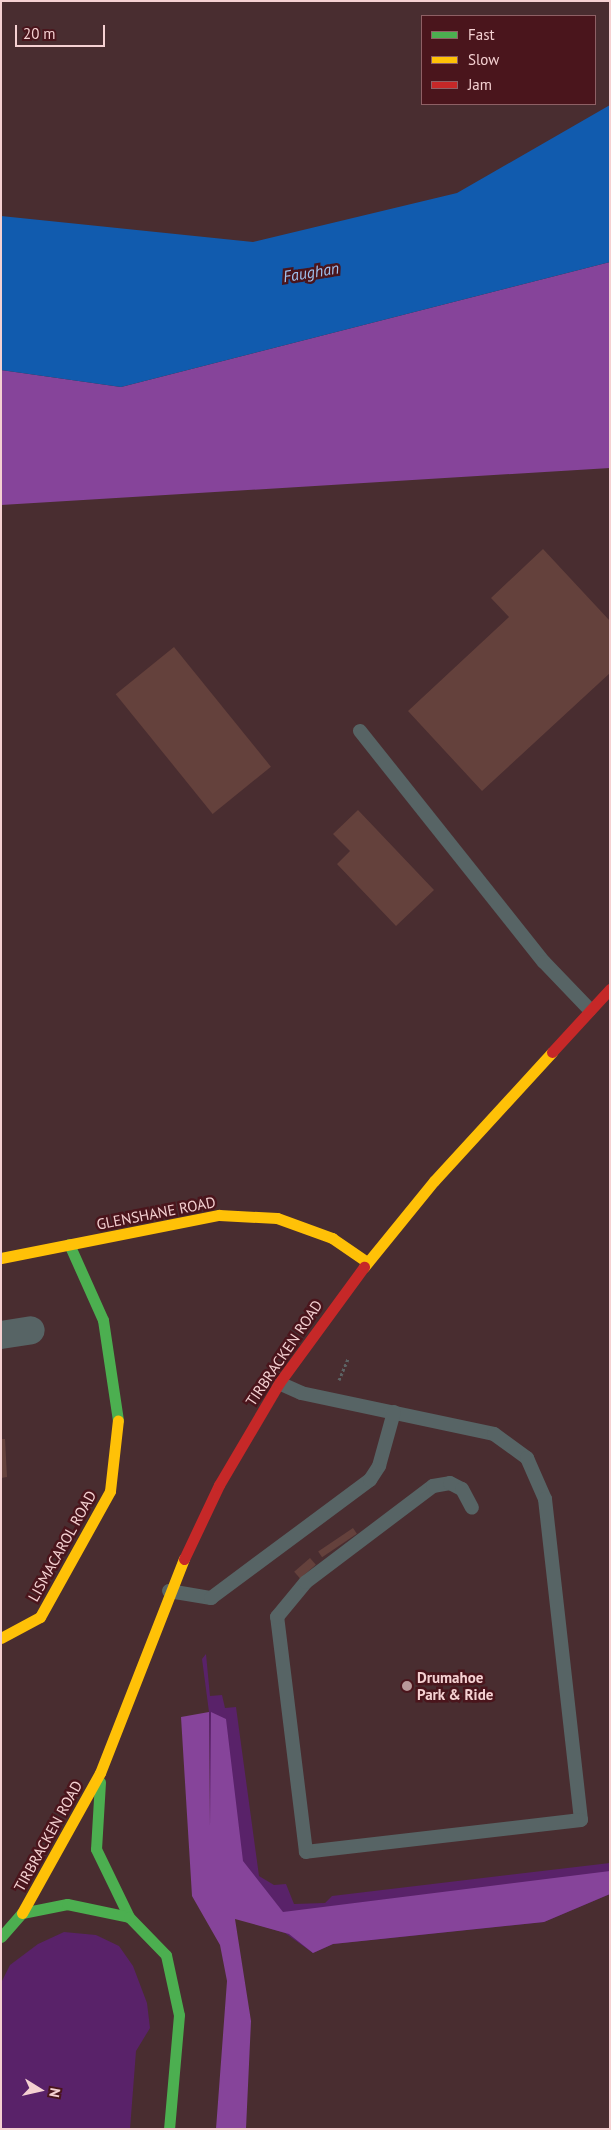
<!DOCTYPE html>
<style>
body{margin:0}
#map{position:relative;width:611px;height:2130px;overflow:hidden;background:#492d30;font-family:"PT Sans",sans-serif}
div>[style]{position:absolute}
.green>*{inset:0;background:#592269}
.forest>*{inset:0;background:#86449a}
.water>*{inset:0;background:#115bae}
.building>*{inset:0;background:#64413c;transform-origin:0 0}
.path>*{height:3px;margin-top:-1.5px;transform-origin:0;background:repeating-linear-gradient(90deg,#5c6364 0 2.5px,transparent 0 5px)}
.lane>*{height:14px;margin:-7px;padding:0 7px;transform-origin:7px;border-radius:7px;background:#576465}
.street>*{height:28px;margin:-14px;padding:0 14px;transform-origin:14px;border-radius:14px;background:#576465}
.fast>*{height:11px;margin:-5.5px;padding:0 5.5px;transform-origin:5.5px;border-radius:5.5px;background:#4caf50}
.slow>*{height:11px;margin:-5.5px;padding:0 5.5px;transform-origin:5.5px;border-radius:5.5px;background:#ffc107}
.jam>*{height:11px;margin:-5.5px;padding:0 5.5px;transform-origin:5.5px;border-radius:5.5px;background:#c62828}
.dots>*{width:14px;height:14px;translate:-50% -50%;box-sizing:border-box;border:2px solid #4a151c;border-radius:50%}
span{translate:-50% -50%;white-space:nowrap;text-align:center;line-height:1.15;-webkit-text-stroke:5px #4a151c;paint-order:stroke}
.street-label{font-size:15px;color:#f5d1d2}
.poi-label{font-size:15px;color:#f5d1d2;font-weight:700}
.left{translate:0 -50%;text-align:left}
.water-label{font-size:16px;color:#9fc2f0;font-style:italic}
.frame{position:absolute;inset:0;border:2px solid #f5d1d2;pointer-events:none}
.legend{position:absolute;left:421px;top:15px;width:175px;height:90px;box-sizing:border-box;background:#4a151c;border:1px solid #8e6065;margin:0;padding:6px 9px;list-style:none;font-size:15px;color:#f5d1d2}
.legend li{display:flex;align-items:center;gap:10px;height:25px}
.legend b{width:25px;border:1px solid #8e6065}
.north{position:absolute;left:15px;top:2065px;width:50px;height:50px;-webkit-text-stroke:4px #4a151c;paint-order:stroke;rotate:100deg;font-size:14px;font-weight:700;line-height:20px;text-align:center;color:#f5d1d2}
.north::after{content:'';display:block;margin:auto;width:18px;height:22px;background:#f5d1d2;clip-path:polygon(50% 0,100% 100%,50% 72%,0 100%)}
.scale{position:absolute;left:15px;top:25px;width:90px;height:22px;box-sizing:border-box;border:2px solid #f5d1d2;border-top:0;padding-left:6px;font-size:15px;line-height:18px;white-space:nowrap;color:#f5d1d2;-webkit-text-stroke:4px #4a151c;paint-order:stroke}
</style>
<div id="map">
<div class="green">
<div style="clip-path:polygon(206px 1654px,210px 1696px,222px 1695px,225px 1708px,236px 1707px,259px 1876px,274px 1885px,286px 1884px,294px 1904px,325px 1903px,332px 1896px,610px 1863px,610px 1894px,544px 1922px,333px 1944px,313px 1953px,285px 1933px,235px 1918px,211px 1875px,209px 1712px,202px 1659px)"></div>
<div style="clip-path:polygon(64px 1932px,96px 1935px,119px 1946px,133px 1966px,147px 2003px,150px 2028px,136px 2051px,130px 2129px,1px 2129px,1px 1983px,10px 1965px,38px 1944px)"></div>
</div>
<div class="forest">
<div style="clip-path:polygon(610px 262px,610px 468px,1px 505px,1px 370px,121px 387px)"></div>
<div style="clip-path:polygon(209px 1712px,210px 1827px,211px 1712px,226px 1719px,243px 1861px,283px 1912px,610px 1871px,610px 1894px,544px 1922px,333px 1944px,313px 1953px,289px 1934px,235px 1919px,251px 2021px,246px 2129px,216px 2129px,227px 1981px,220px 1945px,192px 1896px,181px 1717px)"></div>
</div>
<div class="water">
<div style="clip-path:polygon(610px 105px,610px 262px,121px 387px,1px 370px,1px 216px,253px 242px,457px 193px)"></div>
</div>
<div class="building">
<div style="clip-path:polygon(543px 549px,610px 621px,610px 673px,482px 791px,408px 711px,509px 617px,491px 598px)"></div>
<div style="left:174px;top:647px;width:154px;height:75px;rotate:51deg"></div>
<div style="clip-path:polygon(358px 810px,434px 890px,396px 926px,337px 864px,350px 851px,333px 834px)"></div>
<div style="clip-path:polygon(1px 1439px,5px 1439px,7px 1477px,1px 1478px)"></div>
<div style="left:353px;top:1528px;width:7px;height:42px;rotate:56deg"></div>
<div style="left:310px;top:1558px;width:9px;height:21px;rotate:49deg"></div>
</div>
<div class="path">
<div style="left:339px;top:1380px;width:23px;rotate:-67deg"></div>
</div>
<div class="lane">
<div style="left:360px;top:731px;width:295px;rotate:51.5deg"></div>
<div style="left:544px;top:962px;width:66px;rotate:46.2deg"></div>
<div style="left:279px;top:1383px;width:24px;rotate:24deg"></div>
<div style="left:301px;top:1393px;width:197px;rotate:12deg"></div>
<div style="left:494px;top:1434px;width:41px;rotate:36deg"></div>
<div style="left:527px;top:1458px;width:45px;rotate:66.3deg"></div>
<div style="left:545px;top:1499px;width:323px;rotate:83.6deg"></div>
<div style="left:581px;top:1820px;width:277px;rotate:173.4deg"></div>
<div style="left:306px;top:1852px;width:237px;rotate:-97deg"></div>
<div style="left:277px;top:1617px;width:45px;rotate:-50.4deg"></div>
<div style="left:306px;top:1582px;width:159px;rotate:-37.1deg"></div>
<div style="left:433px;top:1486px;width:17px;rotate:-10deg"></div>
<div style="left:450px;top:1483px;width:13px;rotate:27deg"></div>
<div style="left:462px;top:1489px;width:21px;rotate:62deg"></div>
<div style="left:169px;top:1591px;width:43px;rotate:9.5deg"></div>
<div style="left:211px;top:1598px;width:198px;rotate:-36.6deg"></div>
<div style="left:370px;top:1480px;width:17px;rotate:-57deg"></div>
<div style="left:379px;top:1466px;width:56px;rotate:-74.5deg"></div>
</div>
<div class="street">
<div style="left:1px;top:1335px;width:30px;rotate:-9deg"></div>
</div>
<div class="fast">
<div style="left:69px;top:1244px;width:83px;rotate:65.9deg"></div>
<div style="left:103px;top:1320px;width:101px;rotate:81.5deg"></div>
<div style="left:100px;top:1782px;width:67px;rotate:93.4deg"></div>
<div style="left:96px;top:1849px;width:76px;rotate:64.1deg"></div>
<div style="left:1px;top:1937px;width:32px;rotate:-49deg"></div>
<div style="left:22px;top:1913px;width:46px;rotate:-11.3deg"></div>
<div style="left:67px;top:1904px;width:63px;rotate:11.8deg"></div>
<div style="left:129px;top:1917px;width:53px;rotate:45.8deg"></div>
<div style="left:166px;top:1955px;width:61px;rotate:77.8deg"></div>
<div style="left:179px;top:2015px;width:114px;rotate:95deg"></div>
</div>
<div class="slow">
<div style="left:1px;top:1258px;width:222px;rotate:-11.2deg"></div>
<div style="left:219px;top:1215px;width:58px;rotate:3deg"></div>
<div style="left:277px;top:1218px;width:59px;rotate:20deg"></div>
<div style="left:332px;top:1238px;width:42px;rotate:34.4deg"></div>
<div style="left:364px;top:1267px;width:111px;rotate:-50.9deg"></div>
<div style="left:434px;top:1181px;width:175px;rotate:-47.5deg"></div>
<div style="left:1px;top:1638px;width:44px;rotate:-28.3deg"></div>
<div style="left:40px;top:1617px;width:144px;rotate:-60.9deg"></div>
<div style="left:110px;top:1491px;width:71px;rotate:-83.6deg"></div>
<div style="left:22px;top:1913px;width:160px;rotate:-60.9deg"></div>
<div style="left:100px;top:1773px;width:230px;rotate:-68.6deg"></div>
</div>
<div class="jam">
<div style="left:552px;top:1052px;width:86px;rotate:-47.4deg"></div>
<div style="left:184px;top:1559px;width:82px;rotate:-64.7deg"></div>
<div style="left:219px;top:1485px;width:118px;rotate:-59.5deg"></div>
<div style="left:279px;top:1383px;width:144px;rotate:-53.8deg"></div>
</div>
<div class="dots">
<div style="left:407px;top:1686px;background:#b99899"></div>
</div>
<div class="street-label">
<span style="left:156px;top:1213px;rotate:-11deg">GLENSHANE ROAD</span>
<span style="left:284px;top:1353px;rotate:-56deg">TIRBRACKEN ROAD</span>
<span style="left:62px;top:1546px;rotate:-61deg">LISMACAROL ROAD</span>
<span style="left:48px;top:1836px;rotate:-61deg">TIRBRACKEN ROAD</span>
</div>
<div class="poi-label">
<span class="left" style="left:417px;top:1686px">Drumahoe<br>Park &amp; Ride</span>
</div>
<div class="water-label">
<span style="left:311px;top:272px;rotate:-9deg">Faughan</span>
</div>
<div class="frame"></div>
<ul class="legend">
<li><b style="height:6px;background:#4caf50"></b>Fast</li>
<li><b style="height:6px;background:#ffc107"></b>Slow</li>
<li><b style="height:6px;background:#c62828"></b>Jam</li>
</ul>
<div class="north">N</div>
<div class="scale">20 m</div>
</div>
